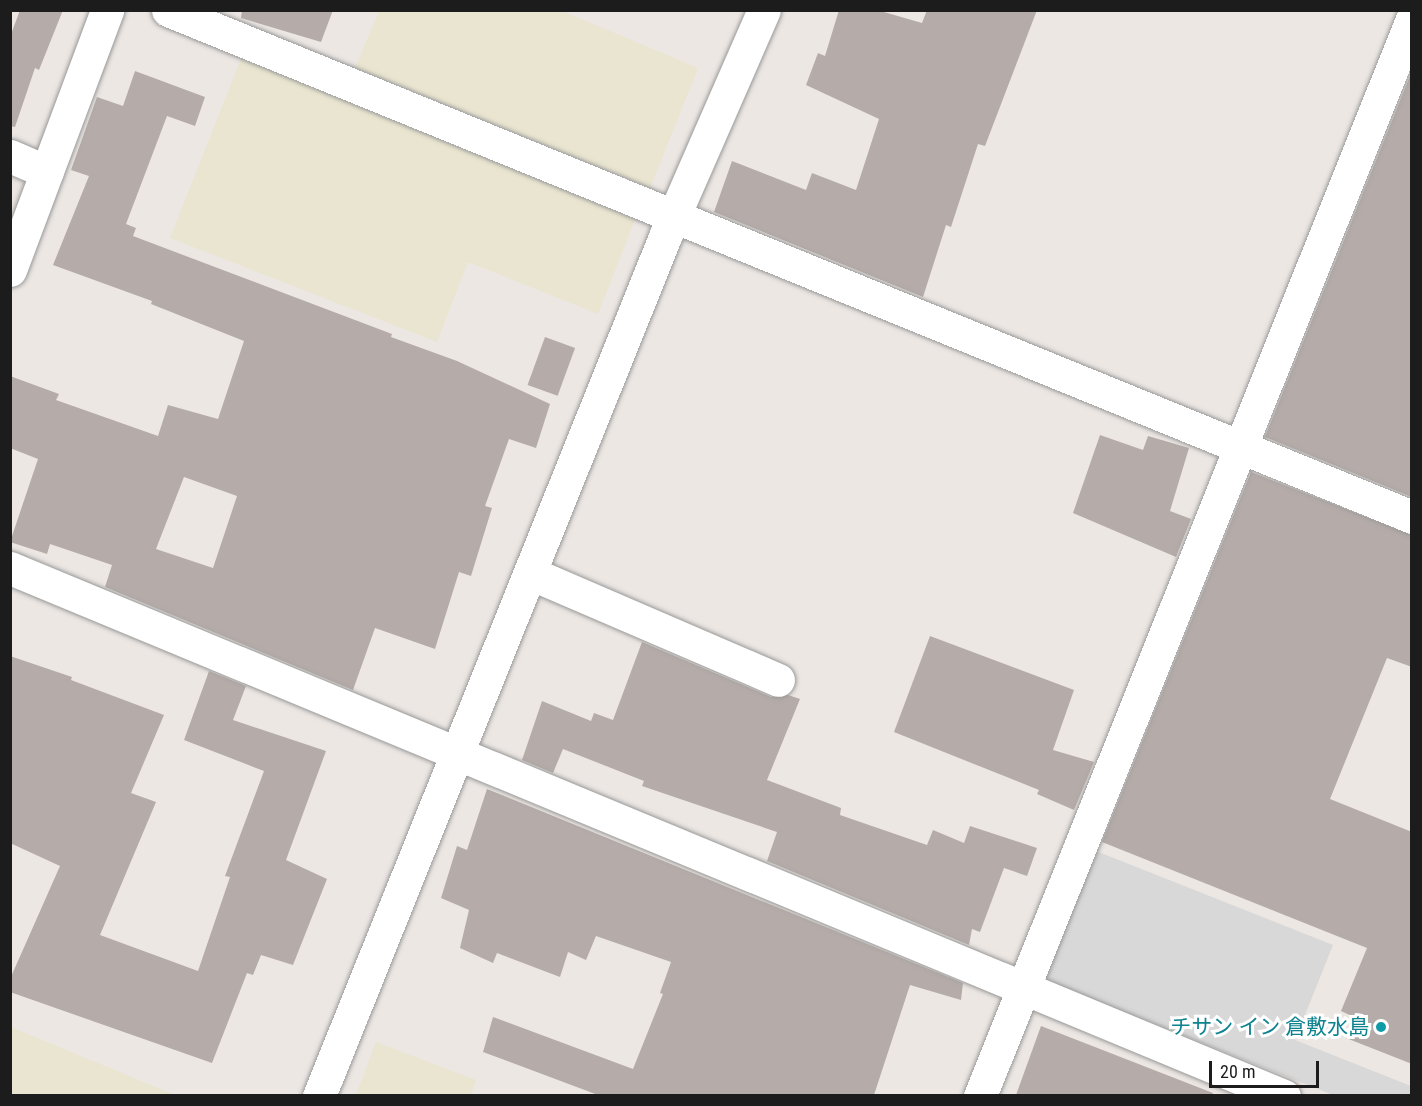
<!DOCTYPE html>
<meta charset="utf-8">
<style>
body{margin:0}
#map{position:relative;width:1422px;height:1106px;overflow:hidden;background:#ece7e3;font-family:"Roboto Condensed","Noto Sans JP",sans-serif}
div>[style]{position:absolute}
.farmland>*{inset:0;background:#e9e5d0}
.parking>*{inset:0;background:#d8d8d8}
.building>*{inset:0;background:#b5aca9;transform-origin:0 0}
.roads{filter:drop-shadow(0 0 2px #999) drop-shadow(0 0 2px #999)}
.minor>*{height:33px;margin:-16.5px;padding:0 16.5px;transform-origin:16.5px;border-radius:16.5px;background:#fff}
.dots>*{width:16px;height:16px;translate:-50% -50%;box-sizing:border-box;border:3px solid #fff;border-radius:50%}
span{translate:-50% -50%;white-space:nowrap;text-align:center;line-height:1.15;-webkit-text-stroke:6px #fff;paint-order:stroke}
.culture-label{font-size:21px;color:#0d838f}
.right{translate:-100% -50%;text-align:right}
.frame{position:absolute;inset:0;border:12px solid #1c1c1c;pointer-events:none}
.scale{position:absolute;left:1209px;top:1061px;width:110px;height:27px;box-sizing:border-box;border:3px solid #1c1c1c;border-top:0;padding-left:8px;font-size:18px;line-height:21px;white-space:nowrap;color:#1c1c1c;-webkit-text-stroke:4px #fff;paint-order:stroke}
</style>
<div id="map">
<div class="farmland">
<div style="clip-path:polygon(560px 10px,698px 68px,650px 188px,355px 68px,379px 11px)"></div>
<div style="clip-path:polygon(244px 51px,638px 212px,598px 314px,468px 262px,437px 342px,170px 238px)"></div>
<div style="clip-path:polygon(11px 1027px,175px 1095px,11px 1095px)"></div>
<div style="clip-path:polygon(376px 1042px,476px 1080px,471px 1095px,356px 1095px)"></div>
</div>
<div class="parking">
<div style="clip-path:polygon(1096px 851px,1333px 945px,1295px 1040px,1411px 1086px,1411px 1095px,1333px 1095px,1044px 980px)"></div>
</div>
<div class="building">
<div style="clip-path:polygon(20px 10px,63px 10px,39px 70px,35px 68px,15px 127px,10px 126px,10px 37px)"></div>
<div style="clip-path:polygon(242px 10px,333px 10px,321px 42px,241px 18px)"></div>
<div style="clip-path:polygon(839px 10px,877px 10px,922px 23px,927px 10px,1037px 10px,985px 146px,978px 144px,951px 227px,946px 225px,923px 297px,714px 212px,732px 161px,806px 190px,812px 173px,856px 190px,879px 119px,806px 85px,818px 53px,825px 56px)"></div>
<div style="clip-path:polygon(evenodd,135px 71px,205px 97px,195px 126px,167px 116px,126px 224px,136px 228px,133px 236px,392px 334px,391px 337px,457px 361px,550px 404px,536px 448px,509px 439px,485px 506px,492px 508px,471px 576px,459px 572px,435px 649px,375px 628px,353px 690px,105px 587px,112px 565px,50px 544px,47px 554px,10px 542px,38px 459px,10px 448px,10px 376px,59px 394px,56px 400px,158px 436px,168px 405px,218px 419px,244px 341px,151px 304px,152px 301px,53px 265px,89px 176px,71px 170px,97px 97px,123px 106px,135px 71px,184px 477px,237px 496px,213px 568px,156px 549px,184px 477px)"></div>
<div style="clip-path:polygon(1412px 71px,1412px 497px,1265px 437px)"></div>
<div style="left:545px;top:337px;width:32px;height:51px;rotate:20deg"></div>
<div style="clip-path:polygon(1100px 435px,1143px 450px,1148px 436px,1189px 448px,1170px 511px,1191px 519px,1176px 557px,1073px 513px)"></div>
<div style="clip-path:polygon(1251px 472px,1412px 535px,1412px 667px,1387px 658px,1330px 799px,1412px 832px,1412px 1064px,1346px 1038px,1354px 1017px,1341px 1011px,1367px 948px,1102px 842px)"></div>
<div style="clip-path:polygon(930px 636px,1074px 690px,1053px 750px,1094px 762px,1074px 810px,1037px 794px,1039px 790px,894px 732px)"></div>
<div style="clip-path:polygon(642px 642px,771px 697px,788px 695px,800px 699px,767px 780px,841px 808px,840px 815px,927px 845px,933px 830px,964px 843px,970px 826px,1037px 848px,1027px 876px,1004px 868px,980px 932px,972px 929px,969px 945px,767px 861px,777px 832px,642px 786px,644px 781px,563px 749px,553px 773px,522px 760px,542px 701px,591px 721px,594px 713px,613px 720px)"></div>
<div style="clip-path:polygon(10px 656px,72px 677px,71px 680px,164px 715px,131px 793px,156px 802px,100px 935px,198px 971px,230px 877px,225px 876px,264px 771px,184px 740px,209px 671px,246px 686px,233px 720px,326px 751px,286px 860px,327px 879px,293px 965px,261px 955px,253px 975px,247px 973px,212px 1063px,10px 992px,10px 979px,60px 866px,10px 843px)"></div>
<div style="clip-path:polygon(487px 789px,963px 983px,961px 1000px,910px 985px,874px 1095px,598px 1095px,483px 1052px,493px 1017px,633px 1069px,663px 994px,660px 993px,671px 962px,596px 936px,586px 960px,568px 952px,560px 977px,497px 953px,493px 963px,460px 948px,469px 910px,441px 898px,457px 846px,467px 850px)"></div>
<div style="clip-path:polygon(1041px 1026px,1213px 1093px,1212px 1095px,1016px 1095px)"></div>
</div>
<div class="roads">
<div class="minor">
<div style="left:168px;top:10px;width:1343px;rotate:22.17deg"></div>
<div style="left:10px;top:156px;width:40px;rotate:23.4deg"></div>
<div style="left:10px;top:270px;width:278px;rotate:-69.5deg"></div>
<div style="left:10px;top:568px;width:1379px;rotate:22.51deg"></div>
<div style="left:530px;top:573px;width:270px;rotate:23.3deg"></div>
<div style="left:319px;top:1096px;width:929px;rotate:-68.07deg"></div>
<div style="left:666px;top:234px;width:244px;rotate:-66.4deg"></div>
<div style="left:980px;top:1096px;width:1160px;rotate:-68.14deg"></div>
</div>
</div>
<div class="dots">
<div style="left:1381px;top:1027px;background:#0f9aa8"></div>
</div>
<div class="culture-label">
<span class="right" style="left:1369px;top:1027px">チサン イン 倉敷水島</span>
</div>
<div class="frame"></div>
<div class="scale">20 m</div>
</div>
